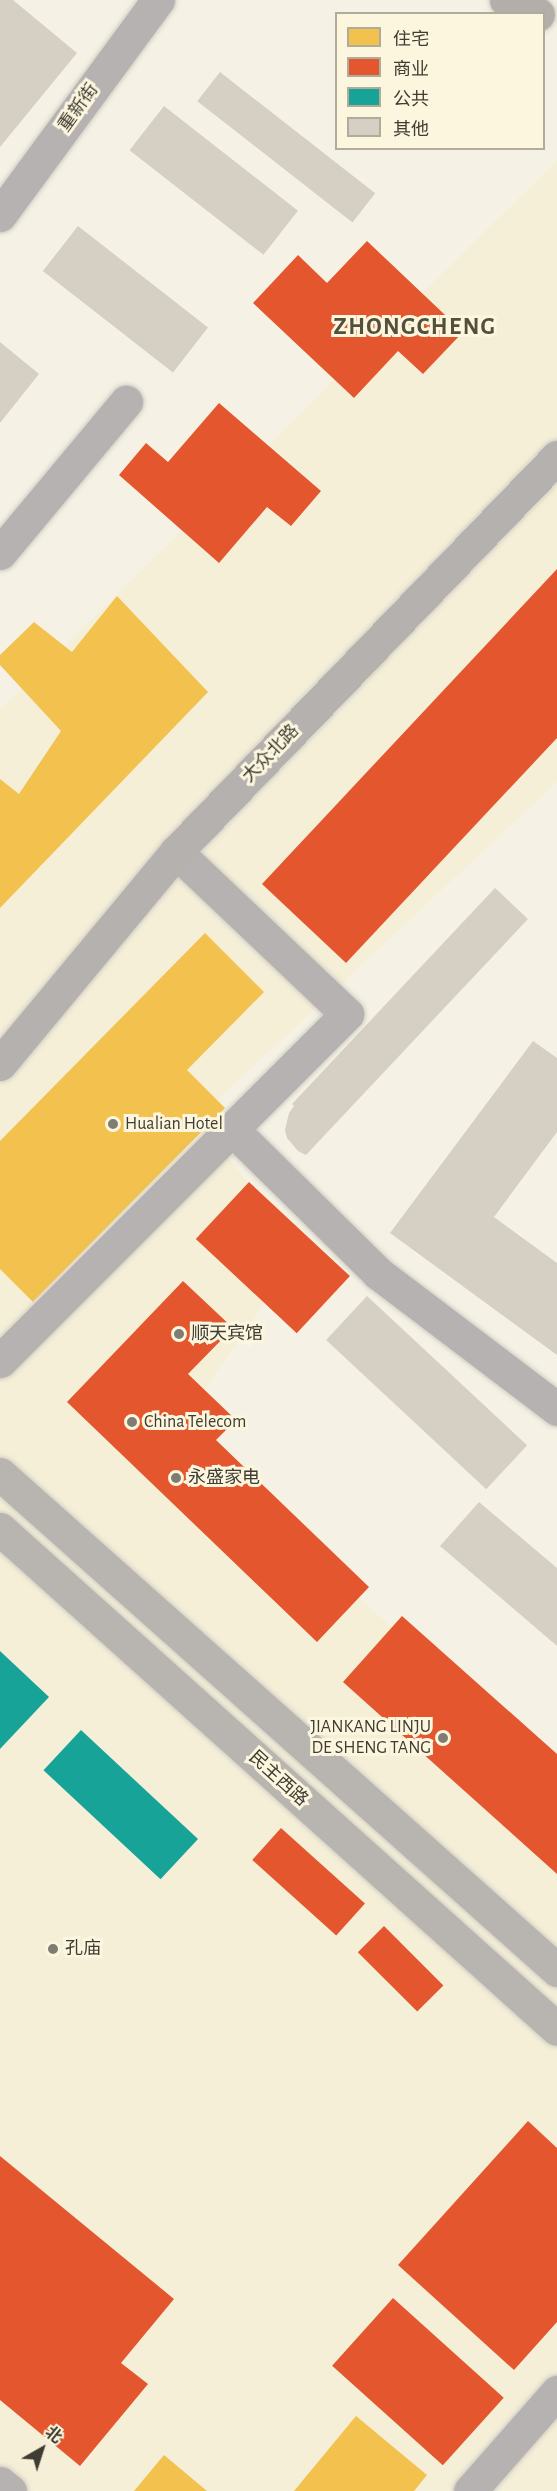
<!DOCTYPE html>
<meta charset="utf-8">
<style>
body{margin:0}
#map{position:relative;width:557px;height:2491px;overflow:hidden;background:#f5f2e5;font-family:"Alegreya Sans","Noto Sans SC",sans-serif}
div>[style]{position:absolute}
.built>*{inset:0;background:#f5efd8}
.homes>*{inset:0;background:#f2c14e}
.shops>*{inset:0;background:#e4572e;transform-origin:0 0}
.public>*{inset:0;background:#17a398;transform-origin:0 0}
.building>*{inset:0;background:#d6d0c4;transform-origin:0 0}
.roads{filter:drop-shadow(0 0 2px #cfcdc3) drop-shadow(0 0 2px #cfcdc3)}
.street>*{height:33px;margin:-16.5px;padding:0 16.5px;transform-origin:16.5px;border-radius:16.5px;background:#b5b2b1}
.secondary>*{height:33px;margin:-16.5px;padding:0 16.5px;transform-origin:16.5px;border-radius:16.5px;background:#b4b1ae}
.primary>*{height:33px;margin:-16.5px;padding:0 16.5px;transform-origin:16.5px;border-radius:16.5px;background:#b8b4af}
.highway>*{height:33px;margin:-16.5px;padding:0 16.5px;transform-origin:16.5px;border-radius:16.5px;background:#b3aeaa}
.dots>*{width:16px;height:16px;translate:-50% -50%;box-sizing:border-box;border:3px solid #fcf6de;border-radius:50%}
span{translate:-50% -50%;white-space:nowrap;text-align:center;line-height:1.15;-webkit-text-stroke:6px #fcf6de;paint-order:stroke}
.street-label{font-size:18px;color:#3f3d33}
.poi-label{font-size:18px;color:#3f3d33}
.left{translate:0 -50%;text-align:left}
.right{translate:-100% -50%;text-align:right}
.district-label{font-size:24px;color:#544f3b;font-weight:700;letter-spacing:1.5px}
.legend{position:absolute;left:335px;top:12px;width:210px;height:138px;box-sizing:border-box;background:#fcf6de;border:2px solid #b0ac9a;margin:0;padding:8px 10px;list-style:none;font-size:18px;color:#3f3d33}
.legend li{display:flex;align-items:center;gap:12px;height:30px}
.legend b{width:30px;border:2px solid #b0ac9a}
.north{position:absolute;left:12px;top:2419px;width:60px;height:60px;-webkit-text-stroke:4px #fcf6de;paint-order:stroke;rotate:39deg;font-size:16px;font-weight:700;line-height:24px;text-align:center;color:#3f3d33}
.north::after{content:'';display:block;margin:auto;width:21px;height:27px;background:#3f3d33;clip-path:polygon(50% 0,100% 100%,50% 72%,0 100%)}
</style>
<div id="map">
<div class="built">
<div style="clip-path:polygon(557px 160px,557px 782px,198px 1118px,301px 1251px,175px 1432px,557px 1776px,557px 2491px,0 2491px,0 710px)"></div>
</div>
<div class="homes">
<div style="clip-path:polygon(117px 596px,208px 692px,0 908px,0 779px,19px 794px,61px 731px,0 665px,0 655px,34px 622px,72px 652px)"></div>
<div style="clip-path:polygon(205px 933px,264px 992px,187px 1070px,225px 1108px,33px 1302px,0 1269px,0 1141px)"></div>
<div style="clip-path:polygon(356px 2416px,427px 2475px,414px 2491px,294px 2491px)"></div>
<div style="clip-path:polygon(164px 2455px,207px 2491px,134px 2491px)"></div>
</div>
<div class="shops">
<div style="clip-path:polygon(367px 241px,463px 332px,423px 374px,398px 351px,354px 398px,253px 303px,298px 255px,327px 283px)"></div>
<div style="clip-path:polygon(219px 403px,321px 491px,291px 526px,267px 507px,219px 563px,119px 475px,146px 443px,168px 462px)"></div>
<div style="clip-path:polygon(557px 569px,557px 738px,346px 963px,262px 884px)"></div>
<div style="left:249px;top:1182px;width:138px;height:78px;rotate:43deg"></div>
<div style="clip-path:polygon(183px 1281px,233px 1328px,188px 1374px,236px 1420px,216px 1440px,369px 1587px,317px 1642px,67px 1402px)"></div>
<div style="clip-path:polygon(402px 1616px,557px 1754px,557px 1874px,343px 1682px)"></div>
<div style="left:281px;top:1828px;width:113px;height:43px;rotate:42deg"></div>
<div style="left:384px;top:1926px;width:84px;height:37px;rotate:45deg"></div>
<div style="clip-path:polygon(528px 2121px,557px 2148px,557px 2322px,514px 2370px,398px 2265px)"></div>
<div style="clip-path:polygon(0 2156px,174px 2299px,121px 2363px,148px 2384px,80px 2466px,0 2400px)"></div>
<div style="left:393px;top:2298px;width:149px;height:91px;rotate:42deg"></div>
</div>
<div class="public">
<div style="clip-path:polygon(0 1651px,49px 1697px,0 1749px)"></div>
<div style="left:81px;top:1730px;width:160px;height:55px;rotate:43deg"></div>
</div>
<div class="building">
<div style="clip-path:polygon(0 0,13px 0,77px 53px,0 147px)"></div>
<div style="left:220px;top:72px;width:197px;height:37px;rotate:38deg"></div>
<div style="left:164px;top:106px;width:170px;height:56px;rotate:38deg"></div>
<div style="left:78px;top:226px;width:165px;height:57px;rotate:38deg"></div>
<div style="clip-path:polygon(0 342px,39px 374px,0 423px)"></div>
<div style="clip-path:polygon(495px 888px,528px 919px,306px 1155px,298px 1151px,287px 1138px,285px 1130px,289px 1113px,294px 1106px,292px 1104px)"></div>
<div style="clip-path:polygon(533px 1041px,557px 1058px,557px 1132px,494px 1217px,557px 1263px,557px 1355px,390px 1233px)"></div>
<div style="left:367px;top:1296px;width:219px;height:60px;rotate:43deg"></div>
<div style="clip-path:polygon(479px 1502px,557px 1568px,557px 1646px,440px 1546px)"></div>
</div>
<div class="roads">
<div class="street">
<div style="left:0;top:215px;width:267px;rotate:-53.7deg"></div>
<div style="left:0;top:553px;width:197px;rotate:-50.2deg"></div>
<div style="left:232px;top:1129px;width:205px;rotate:44.6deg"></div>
<div style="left:378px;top:1273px;width:225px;rotate:37.2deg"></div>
<div style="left:0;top:1361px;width:491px;rotate:-45deg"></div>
<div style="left:347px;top:1014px;width:236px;rotate:-136.5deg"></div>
<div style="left:0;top:2483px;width:13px;rotate:39deg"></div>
<div style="left:470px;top:2491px;width:132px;rotate:-48.7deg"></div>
</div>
<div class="secondary">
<div style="left:0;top:1064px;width:276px;rotate:-50.3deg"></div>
<div style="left:176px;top:852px;width:549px;rotate:-46.03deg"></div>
</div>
<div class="primary">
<div style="left:0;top:1474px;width:746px;rotate:41.68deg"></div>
<div style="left:0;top:1529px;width:748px;rotate:41.91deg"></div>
</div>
<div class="highway">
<div style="left:506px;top:0;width:35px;rotate:24deg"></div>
</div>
</div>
<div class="dots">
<div style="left:113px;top:1124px;background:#7f7c71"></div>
<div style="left:179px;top:1334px;background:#7f7c71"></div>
<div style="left:132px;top:1422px;background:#7f7c71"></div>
<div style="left:176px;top:1478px;background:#7f7c71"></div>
<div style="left:443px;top:1738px;background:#7f7c71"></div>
<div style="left:53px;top:1949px;background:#7f7c71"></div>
</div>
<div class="street-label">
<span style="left:79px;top:108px;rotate:-54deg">重新街</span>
<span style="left:271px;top:754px;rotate:-46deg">大众北路</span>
<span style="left:278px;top:1779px;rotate:42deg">民主西路</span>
</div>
<div class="poi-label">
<span class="left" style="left:125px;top:1124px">Hualian Hotel</span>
<span class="left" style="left:191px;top:1334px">顺天宾馆</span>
<span class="left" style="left:144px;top:1422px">China Telecom</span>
<span class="left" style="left:188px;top:1478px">永盛家电</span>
<span class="right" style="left:431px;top:1738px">JIANKANG LINJU<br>DE SHENG TANG</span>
<span class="left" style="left:65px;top:1949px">孔庙</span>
</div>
<div class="district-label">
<span style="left:415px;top:328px">ZHONGCHENG</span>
</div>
<ul class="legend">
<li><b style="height:16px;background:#f2c14e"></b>住宅</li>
<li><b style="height:16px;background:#e4572e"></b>商业</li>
<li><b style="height:16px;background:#17a398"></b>公共</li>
<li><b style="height:16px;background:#d6d0c4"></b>其他</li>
</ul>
<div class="north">北</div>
</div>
